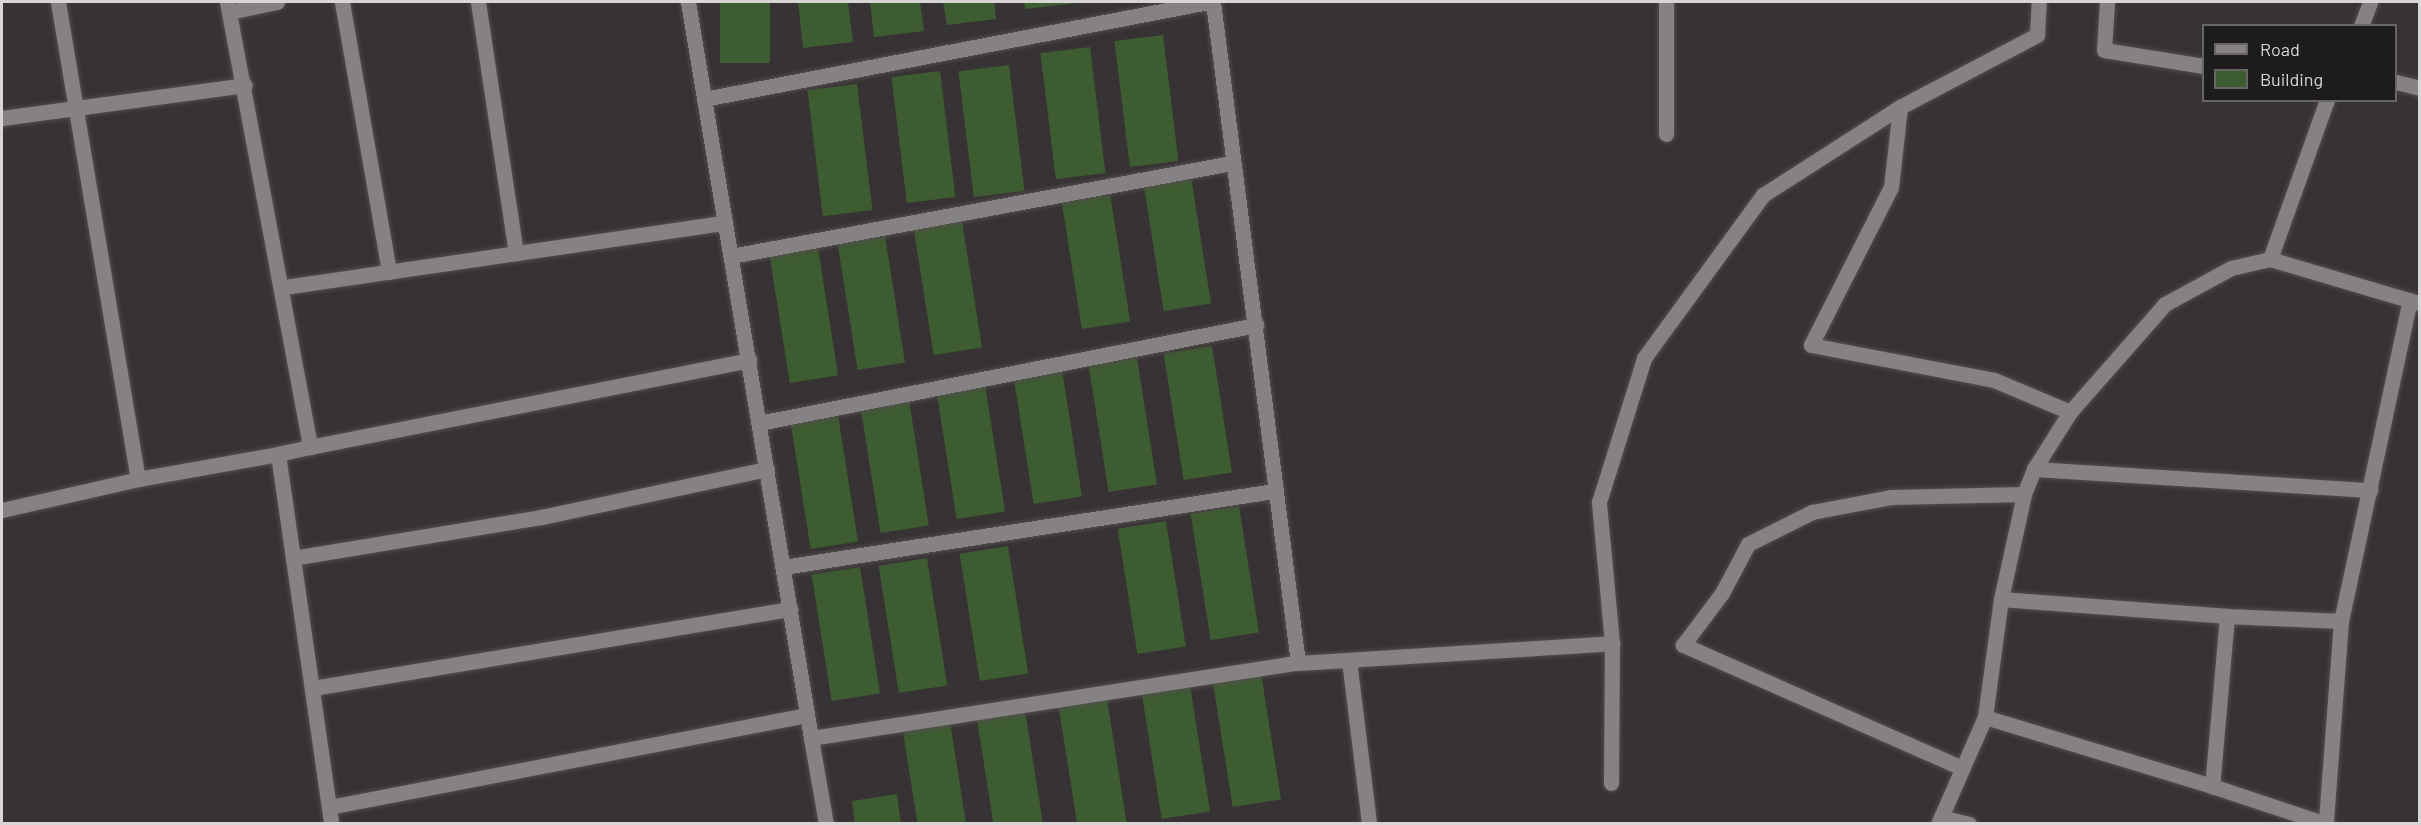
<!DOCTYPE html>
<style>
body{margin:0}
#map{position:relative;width:2421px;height:825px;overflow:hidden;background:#373233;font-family:Barlow,sans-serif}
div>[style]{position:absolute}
.building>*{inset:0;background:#3d5c31;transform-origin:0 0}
.roads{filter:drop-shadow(0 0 2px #534e4f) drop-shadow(0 0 2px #534e4f)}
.street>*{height:15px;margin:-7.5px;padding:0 7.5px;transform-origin:7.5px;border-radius:7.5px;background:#868182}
span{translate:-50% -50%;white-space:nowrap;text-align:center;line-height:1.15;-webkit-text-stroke:6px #1d1b1b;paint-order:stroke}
.frame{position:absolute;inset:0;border:3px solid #d8d5d5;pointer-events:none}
.legend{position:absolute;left:2202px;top:24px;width:195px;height:78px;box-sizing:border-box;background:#1d1b1b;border:2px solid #686565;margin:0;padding:8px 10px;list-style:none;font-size:18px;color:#d8d5d5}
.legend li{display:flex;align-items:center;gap:12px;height:30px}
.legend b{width:30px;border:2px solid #686565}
</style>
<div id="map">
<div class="building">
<div style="left:720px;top:2px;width:50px;height:61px"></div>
<div style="clip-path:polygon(798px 2px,848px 2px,853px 42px,803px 48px)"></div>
<div style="clip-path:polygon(870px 2px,920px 2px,924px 31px,874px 37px)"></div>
<div style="clip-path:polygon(943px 2px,994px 2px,996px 19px,947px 25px)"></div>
<div style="clip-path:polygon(1024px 2px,1078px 2px,1078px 3px,1025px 9px)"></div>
<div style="left:1163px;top:35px;width:127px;height:49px;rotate:83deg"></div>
<div style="left:1090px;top:47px;width:127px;height:50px;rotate:83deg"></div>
<div style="left:1009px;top:65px;width:127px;height:51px;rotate:83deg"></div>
<div style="left:940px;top:71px;width:127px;height:49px;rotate:83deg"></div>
<div style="left:857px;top:84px;width:127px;height:50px;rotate:83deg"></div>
<div style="left:1191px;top:177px;width:128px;height:48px;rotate:81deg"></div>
<div style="left:1110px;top:194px;width:129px;height:49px;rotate:81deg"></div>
<div style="left:962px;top:221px;width:128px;height:49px;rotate:81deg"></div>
<div style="left:885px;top:236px;width:128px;height:48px;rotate:81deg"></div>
<div style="left:818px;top:248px;width:129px;height:49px;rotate:81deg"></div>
<div style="left:1212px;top:346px;width:128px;height:49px;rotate:81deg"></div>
<div style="left:1137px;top:358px;width:128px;height:49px;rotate:81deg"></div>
<div style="left:1062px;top:370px;width:128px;height:49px;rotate:81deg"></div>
<div style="left:985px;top:385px;width:128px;height:49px;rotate:81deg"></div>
<div style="left:909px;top:400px;width:127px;height:49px;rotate:81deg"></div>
<div style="left:838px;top:415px;width:128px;height:48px;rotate:81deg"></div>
<div style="left:1239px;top:506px;width:128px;height:49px;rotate:81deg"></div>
<div style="left:1166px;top:521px;width:127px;height:49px;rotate:81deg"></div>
<div style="left:1008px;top:546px;width:129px;height:49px;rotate:81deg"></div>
<div style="left:927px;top:558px;width:129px;height:49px;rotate:81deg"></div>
<div style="left:860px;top:567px;width:128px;height:49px;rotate:81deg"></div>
<div style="left:1261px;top:673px;width:128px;height:49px;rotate:81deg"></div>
<div style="left:1190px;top:685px;width:128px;height:49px;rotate:81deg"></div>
<div style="left:1107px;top:699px;width:126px;height:49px;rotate:81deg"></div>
<div style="left:1025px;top:710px;width:115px;height:49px;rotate:81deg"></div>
<div style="left:950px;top:722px;width:103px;height:48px;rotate:81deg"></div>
<div style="clip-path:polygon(897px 794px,901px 824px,855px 824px,852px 801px)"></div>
</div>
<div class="roads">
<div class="street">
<div style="left:58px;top:2px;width:484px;rotate:80.5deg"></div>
<div style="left:138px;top:479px;width:142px;rotate:-10.1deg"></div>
<div style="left:227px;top:2px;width:453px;rotate:79.4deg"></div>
<div style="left:310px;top:447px;width:33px;rotate:168deg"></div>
<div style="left:278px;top:454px;width:374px;rotate:81.8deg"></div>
<div style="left:342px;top:2px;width:274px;rotate:80.1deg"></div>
<div style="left:478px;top:2px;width:254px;rotate:81.4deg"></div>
<div style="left:688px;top:2px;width:746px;rotate:80.51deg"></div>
<div style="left:1213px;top:2px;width:666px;rotate:82.67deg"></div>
<div style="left:1666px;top:2px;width:132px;rotate:90deg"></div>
<div style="left:2107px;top:2px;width:48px;rotate:93.6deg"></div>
<div style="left:2104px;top:50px;width:101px;rotate:9.1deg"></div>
<div style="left:229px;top:12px;width:49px;rotate:-11.8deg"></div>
<div style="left:2361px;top:26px;width:26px;rotate:-69deg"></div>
<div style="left:2396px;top:82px;width:25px;rotate:14deg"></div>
<div style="left:704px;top:99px;width:513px;rotate:-10.89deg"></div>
<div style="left:1900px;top:107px;width:81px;rotate:96.4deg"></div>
<div style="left:1891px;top:187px;width:177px;rotate:116.9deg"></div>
<div style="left:1811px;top:345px;width:186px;rotate:10.8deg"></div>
<div style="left:1994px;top:380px;width:82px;rotate:22.8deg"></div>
<div style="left:2px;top:118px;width:245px;rotate:-7.7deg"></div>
<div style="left:731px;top:256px;width:510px;rotate:-10.52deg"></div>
<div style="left:2270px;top:259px;width:155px;rotate:16.5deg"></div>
<div style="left:284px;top:287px;width:446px;rotate:-8.3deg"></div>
<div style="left:759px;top:423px;width:507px;rotate:-11.15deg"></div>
<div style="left:310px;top:447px;width:448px;rotate:-11.2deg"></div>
<div style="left:2034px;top:469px;width:337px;rotate:3.6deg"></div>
<div style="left:2px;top:510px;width:139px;rotate:-12.8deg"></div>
<div style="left:293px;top:558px;width:251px;rotate:-9.4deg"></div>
<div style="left:541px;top:517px;width:231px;rotate:-12deg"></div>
<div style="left:783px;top:567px;width:499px;rotate:-8.8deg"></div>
<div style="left:2001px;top:599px;width:227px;rotate:4.3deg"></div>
<div style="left:2227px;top:616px;width:171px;rotate:95deg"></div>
<div style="left:2212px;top:786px;width:120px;rotate:18.4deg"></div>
<div style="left:2227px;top:616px;width:114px;rotate:2.5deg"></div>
<div style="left:2341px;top:621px;width:200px;rotate:94.3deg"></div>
<div style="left:2341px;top:621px;width:328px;rotate:-77.9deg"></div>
<div style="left:1349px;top:660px;width:165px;rotate:83deg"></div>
<div style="left:313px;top:688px;width:484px;rotate:-9.4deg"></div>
<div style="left:1985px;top:717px;width:237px;rotate:16.9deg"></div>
<div style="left:1960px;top:767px;width:303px;rotate:-156.2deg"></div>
<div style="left:1683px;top:645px;width:65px;rotate:-53.1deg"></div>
<div style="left:1722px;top:593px;width:55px;rotate:-62deg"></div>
<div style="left:1748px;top:544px;width:72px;rotate:-26.6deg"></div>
<div style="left:1812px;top:512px;width:80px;rotate:-10.8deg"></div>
<div style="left:1891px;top:497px;width:133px;rotate:-1.3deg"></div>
<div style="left:1611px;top:783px;width:140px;rotate:-89.6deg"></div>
<div style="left:1612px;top:643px;width:142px;rotate:-95.3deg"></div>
<div style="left:1599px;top:502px;width:151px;rotate:-72.6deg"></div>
<div style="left:1644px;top:358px;width:202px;rotate:-53.9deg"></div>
<div style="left:1763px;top:195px;width:163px;rotate:-32.7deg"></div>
<div style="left:1900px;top:107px;width:155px;rotate:-27.7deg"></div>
<div style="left:2037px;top:35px;width:33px;rotate:-87deg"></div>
<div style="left:329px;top:807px;width:486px;rotate:-10.9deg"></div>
<div style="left:1941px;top:817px;width:29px;rotate:14deg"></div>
<div style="left:826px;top:824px;width:87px;rotate:-99.9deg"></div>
<div style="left:811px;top:738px;width:493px;rotate:-8.8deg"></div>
<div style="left:1298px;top:663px;width:315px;rotate:-3.6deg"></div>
<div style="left:1938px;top:824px;width:117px;rotate:-66.3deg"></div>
<div style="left:1985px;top:717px;width:119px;rotate:-82.3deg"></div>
<div style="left:2001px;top:599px;width:107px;rotate:-77.6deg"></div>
<div style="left:2024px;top:494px;width:27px;rotate:-68deg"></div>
<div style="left:2034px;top:469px;width:67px;rotate:-57.7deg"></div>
<div style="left:2070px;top:412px;width:144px;rotate:-48.7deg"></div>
<div style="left:2165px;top:304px;width:75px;rotate:-28.6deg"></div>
<div style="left:2231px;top:268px;width:40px;rotate:-13deg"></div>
<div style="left:2270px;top:259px;width:169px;rotate:-70.3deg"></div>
</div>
</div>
<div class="frame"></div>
<ul class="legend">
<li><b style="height:8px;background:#868182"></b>Road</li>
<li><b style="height:16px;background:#3d5c31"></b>Building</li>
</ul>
</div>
